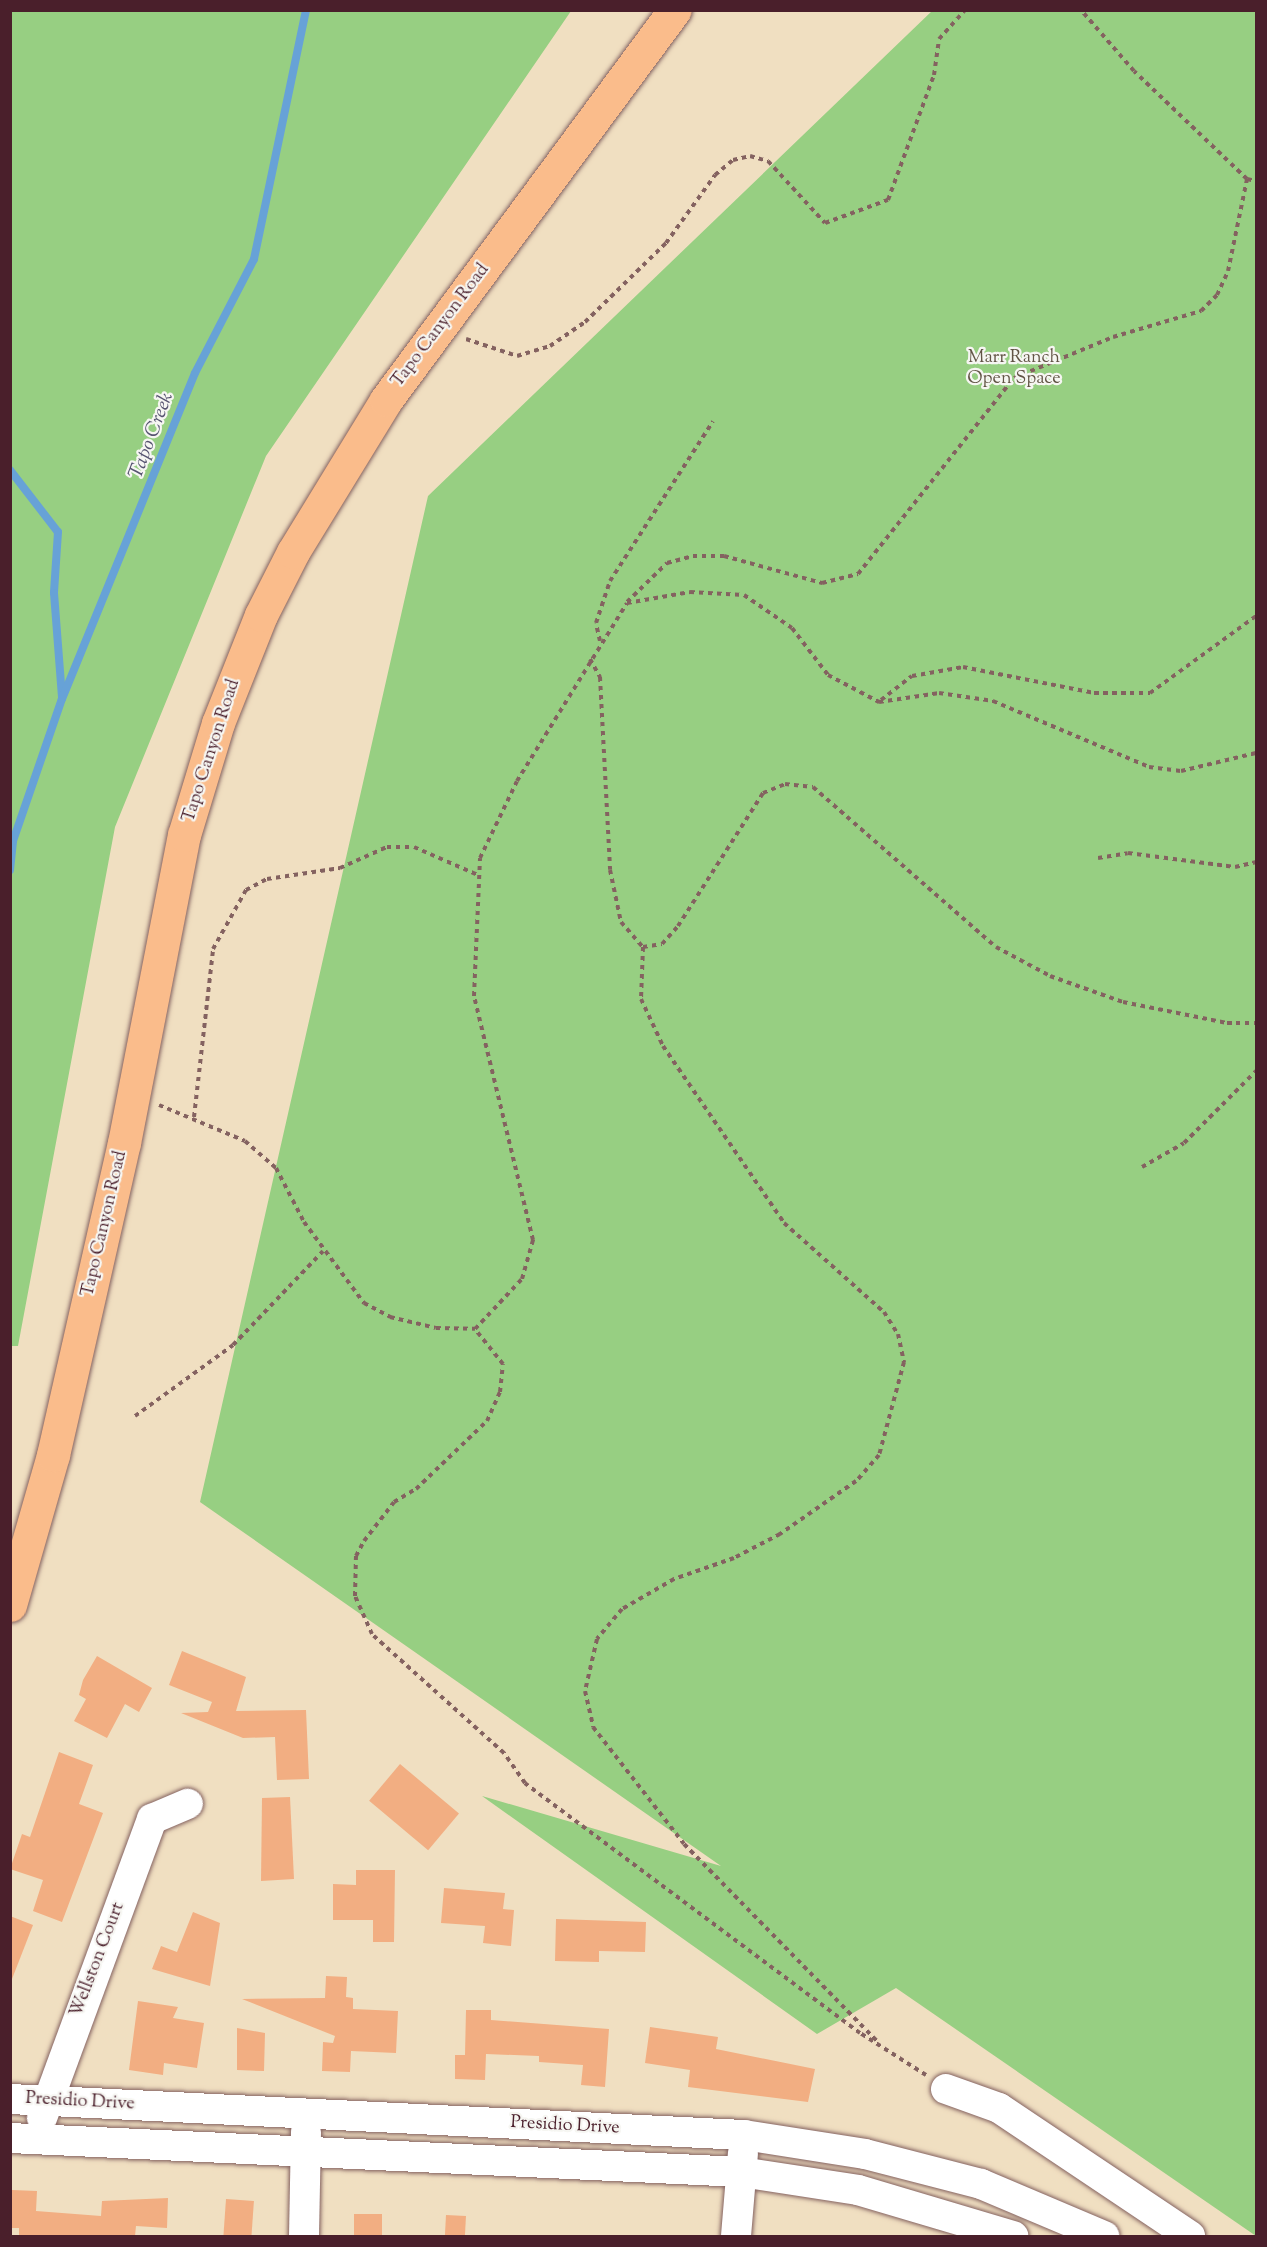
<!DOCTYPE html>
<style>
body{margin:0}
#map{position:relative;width:1267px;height:2247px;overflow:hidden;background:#f0dfc1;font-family:"Sorts Mill Goudy",serif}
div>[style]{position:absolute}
.green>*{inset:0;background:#97cf82}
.stream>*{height:8px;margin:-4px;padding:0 4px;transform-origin:4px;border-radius:4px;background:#67a2d7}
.building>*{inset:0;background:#f2ae82;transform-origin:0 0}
.path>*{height:4px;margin-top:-2px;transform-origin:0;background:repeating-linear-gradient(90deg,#846260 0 4.5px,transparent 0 9px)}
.roads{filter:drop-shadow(0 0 2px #846260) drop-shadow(0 0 2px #846260)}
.minor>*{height:30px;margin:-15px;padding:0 15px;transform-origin:15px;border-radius:15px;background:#fff}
.major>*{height:33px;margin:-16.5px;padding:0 16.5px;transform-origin:16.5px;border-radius:16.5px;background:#fabc8b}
span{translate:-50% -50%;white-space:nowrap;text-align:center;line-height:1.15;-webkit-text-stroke:4.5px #f6f6f2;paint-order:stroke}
.street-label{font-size:18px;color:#4a1f2b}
.park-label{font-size:18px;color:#615445}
.water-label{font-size:20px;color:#565370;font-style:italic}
.frame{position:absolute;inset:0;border:12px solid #4a1f2b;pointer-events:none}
</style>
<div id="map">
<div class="green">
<div style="clip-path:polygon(933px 10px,1256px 11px,1256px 2236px,896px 1988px,817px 2034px,482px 1796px,721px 1866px,200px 1502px,428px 496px)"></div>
<div style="clip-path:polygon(10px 11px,571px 11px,266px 456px,115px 827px,18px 1346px,11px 1346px)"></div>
</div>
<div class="stream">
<div style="left:10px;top:470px;width:78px;rotate:52.3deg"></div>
<div style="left:58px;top:532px;width:61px;rotate:93.8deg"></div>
<div style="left:54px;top:593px;width:105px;rotate:85.6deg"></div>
<div style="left:10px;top:870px;width:29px;rotate:-84deg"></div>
<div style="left:13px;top:841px;width:150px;rotate:-71deg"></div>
<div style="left:62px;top:699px;width:352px;rotate:-67.8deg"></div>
<div style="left:195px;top:373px;width:128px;rotate:-62.6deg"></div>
<div style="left:254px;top:259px;width:254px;rotate:-78.2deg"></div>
</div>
<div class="building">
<div style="clip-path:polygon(182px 1651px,246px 1677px,236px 1711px,306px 1710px,309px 1779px,277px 1780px,275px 1737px,243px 1738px,181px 1713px,208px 1712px,212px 1702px,169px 1685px)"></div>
<div style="clip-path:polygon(97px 1656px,152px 1688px,139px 1712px,125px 1704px,107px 1738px,74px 1721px,86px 1699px,79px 1695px,83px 1680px)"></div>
<div style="clip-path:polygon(59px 1752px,93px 1765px,79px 1804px,103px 1813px,62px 1922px,33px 1911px,43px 1880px,10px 1869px,22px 1834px,30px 1837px)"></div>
<div style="left:400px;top:1764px;width:77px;height:48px;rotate:40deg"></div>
<div style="clip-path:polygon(290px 1797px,294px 1879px,261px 1881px,262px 1798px)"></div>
<div style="clip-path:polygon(356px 1870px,395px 1870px,394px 1942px,373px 1942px,373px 1920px,333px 1920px,333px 1884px,356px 1885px)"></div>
<div style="clip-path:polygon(444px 1888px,505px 1893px,503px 1909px,514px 1910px,511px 1946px,483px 1943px,485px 1926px,441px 1923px)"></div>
<div style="clip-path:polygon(193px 1912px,220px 1923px,210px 1986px,152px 1969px,161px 1946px,177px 1952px)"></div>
<div style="clip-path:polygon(10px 1916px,33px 1925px,12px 1979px,10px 1979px)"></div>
<div style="clip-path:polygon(556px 1919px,646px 1922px,645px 1952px,599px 1951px,599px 1962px,555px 1961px)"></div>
<div style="clip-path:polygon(326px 1976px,347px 1977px,346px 1997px,353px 1998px,353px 2009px,398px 2011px,396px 2053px,351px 2051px,350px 2072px,322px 2071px,323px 2042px,333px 2043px,335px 2036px,242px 1999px,325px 1998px)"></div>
<div style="clip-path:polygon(138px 2001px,178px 2007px,173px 2018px,204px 2023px,197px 2068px,164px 2063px,163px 2075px,129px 2070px)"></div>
<div style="clip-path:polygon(466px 2010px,491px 2010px,491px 2020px,609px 2029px,605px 2087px,581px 2085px,583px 2065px,539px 2062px,539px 2056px,486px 2054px,485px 2080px,455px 2079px,455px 2055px,465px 2055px)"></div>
<div style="clip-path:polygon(650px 2027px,718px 2037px,716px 2049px,815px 2069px,808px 2102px,688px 2087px,690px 2070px,645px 2063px)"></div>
<div style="clip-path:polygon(237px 2028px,265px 2033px,264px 2071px,237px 2070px)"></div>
<div style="clip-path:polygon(12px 2190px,37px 2191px,36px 2211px,101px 2216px,102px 2201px,168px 2198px,167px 2228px,136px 2226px,135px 2236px,19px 2236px,19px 2228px,11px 2228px)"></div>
<div style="left:226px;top:2199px;width:28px;height:37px;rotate:4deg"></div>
<div style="left:354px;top:2214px;width:28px;height:22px"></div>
<div style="left:446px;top:2215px;width:20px;height:21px;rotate:3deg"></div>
</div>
<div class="path">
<div style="left:1247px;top:179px;width:9px;rotate:13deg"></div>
<div style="left:466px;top:339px;width:54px;rotate:18.4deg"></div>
<div style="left:517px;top:356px;width:34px;rotate:-17deg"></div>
<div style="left:550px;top:346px;width:42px;rotate:-34.4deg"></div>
<div style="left:585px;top:322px;width:113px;rotate:-44.3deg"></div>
<div style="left:666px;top:243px;width:84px;rotate:-54.2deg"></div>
<div style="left:715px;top:175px;width:23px;rotate:-40deg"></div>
<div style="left:733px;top:160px;width:17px;rotate:-13deg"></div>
<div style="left:750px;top:156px;width:19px;rotate:16deg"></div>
<div style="left:768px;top:161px;width:84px;rotate:47.4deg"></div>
<div style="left:825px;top:223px;width:67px;rotate:-20.1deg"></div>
<div style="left:888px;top:200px;width:133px;rotate:-69.8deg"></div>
<div style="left:934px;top:75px;width:36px;rotate:-82deg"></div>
<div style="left:939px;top:39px;width:39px;rotate:-48deg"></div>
<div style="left:627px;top:602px;width:56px;rotate:-44.3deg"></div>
<div style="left:667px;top:563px;width:27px;rotate:-15deg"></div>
<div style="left:693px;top:556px;width:31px"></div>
<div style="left:724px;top:556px;width:102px;rotate:15.4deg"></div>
<div style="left:822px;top:583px;width:37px;rotate:-14deg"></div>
<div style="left:858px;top:574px;width:251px;rotate:-51.5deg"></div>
<div style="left:1014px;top:378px;width:107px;rotate:-22.5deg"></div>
<div style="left:1113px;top:337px;width:92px;rotate:-16.5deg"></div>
<div style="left:1201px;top:311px;width:23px;rotate:-45deg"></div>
<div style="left:1217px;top:295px;width:26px;rotate:-65deg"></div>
<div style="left:1228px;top:271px;width:94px;rotate:-78.3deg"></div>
<div style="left:1247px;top:179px;width:156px;rotate:-136.3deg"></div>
<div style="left:1134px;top:71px;width:81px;rotate:-131deg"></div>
<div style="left:600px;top:641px;width:18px;rotate:-103deg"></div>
<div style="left:596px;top:623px;width:44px;rotate:-71.6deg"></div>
<div style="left:610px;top:581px;width:190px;rotate:-57.2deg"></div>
<div style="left:590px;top:659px;width:21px;rotate:61deg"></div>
<div style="left:600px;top:677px;width:193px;rotate:87deg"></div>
<div style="left:610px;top:870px;width:53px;rotate:78.1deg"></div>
<div style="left:621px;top:922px;width:33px;rotate:49deg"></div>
<div style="left:643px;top:947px;width:52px;rotate:92.2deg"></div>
<div style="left:641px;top:999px;width:52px;rotate:64.9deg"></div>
<div style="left:663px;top:1046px;width:214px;rotate:55.6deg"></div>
<div style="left:784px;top:1223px;width:134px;rotate:41.7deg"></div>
<div style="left:884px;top:1312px;width:26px;rotate:58deg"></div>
<div style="left:898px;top:1334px;width:29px;rotate:78deg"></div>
<div style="left:904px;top:1362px;width:96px;rotate:105deg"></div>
<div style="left:879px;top:1455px;width:35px;rotate:131deg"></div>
<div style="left:856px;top:1481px;width:93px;rotate:145.1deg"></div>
<div style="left:780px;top:1534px;width:52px;rotate:152.4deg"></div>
<div style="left:734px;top:1558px;width:64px;rotate:160.7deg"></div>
<div style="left:674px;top:1579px;width:60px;rotate:150deg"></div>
<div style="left:622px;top:1609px;width:39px;rotate:130deg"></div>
<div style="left:597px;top:1639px;width:53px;rotate:103deg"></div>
<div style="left:585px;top:1691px;width:37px;rotate:77deg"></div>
<div style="left:593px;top:1727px;width:148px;rotate:52.1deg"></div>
<div style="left:684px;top:1844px;width:276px;rotate:45.6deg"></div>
<div style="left:881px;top:700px;width:39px;rotate:-38deg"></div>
<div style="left:912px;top:676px;width:52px;rotate:-10deg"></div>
<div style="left:963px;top:667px;width:134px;rotate:11.2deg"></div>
<div style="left:1094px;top:693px;width:56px"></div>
<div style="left:1150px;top:693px;width:131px;rotate:-36deg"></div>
<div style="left:1098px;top:858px;width:30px;rotate:-9deg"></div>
<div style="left:1128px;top:853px;width:108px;rotate:7.5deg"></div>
<div style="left:1235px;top:867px;width:22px;rotate:-13deg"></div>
<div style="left:643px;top:947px;width:19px;rotate:-9deg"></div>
<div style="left:662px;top:944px;width:24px;rotate:-48deg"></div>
<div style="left:678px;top:926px;width:158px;rotate:-57.4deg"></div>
<div style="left:763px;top:793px;width:24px;rotate:-22deg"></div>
<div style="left:785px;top:784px;width:28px;rotate:6deg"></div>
<div style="left:813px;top:787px;width:243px;rotate:41.2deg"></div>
<div style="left:996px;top:947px;width:61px;rotate:28.2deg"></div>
<div style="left:1050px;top:976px;width:77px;rotate:19.6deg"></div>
<div style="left:1123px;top:1002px;width:106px;rotate:11.4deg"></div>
<div style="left:1227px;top:1023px;width:29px"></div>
<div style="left:159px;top:1105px;width:93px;rotate:22.7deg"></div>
<div style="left:245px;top:1141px;width:41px;rotate:41.1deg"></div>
<div style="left:276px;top:1168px;width:61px;rotate:62.6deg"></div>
<div style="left:304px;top:1222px;width:101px;rotate:53.5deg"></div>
<div style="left:364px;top:1303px;width:30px;rotate:28deg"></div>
<div style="left:390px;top:1317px;width:47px;rotate:13.4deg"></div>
<div style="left:436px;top:1328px;width:39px;rotate:1deg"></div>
<div style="left:194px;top:1117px;width:169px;rotate:-83.5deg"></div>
<div style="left:213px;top:949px;width:68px;rotate:-60.8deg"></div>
<div style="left:246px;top:890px;width:24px;rotate:-28deg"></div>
<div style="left:267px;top:879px;width:74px;rotate:-8.6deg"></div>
<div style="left:340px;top:868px;width:51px;rotate:-24.1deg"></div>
<div style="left:387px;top:847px;width:27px"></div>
<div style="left:414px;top:847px;width:72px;rotate:23.7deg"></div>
<div style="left:1142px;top:1167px;width:48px;rotate:-29.7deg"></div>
<div style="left:1184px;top:1143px;width:102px;rotate:-45deg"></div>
<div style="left:135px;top:1416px;width:121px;rotate:-35.9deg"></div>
<div style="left:233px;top:1345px;width:130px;rotate:-46.2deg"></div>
<div style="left:926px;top:2075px;width:78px;rotate:-147.5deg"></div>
<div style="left:860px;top:2033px;width:418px;rotate:-143.3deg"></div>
<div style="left:525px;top:1783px;width:37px;rotate:-125deg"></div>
<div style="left:504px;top:1753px;width:178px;rotate:-138deg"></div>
<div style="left:372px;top:1634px;width:42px;rotate:-114.1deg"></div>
<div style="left:355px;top:1596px;width:40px;rotate:-88.6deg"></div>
<div style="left:356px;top:1556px;width:17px;rotate:-62deg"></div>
<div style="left:364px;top:1541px;width:49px;rotate:-52.4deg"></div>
<div style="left:394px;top:1502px;width:26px;rotate:-31deg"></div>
<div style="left:416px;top:1489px;width:98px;rotate:-43.8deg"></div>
<div style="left:487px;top:1421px;width:32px;rotate:-66deg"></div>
<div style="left:500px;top:1392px;width:28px;rotate:-84deg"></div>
<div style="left:503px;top:1364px;width:45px;rotate:-128.7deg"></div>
<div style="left:475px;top:1329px;width:69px;rotate:-46.8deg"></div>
<div style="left:522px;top:1279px;width:41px;rotate:-74.2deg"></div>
<div style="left:533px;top:1240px;width:251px;rotate:-103.6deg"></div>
<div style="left:474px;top:996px;width:138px;rotate:-87.5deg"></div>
<div style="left:480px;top:858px;width:85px;rotate:-64.3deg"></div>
<div style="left:517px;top:781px;width:209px;rotate:-58.3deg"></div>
<div style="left:627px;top:603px;width:64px;rotate:-9.9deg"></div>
<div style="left:690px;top:592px;width:54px;rotate:3.2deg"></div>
<div style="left:744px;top:595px;width:58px;rotate:34.5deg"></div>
<div style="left:792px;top:628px;width:59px;rotate:52.5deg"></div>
<div style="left:828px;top:675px;width:58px;rotate:27.9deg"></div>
<div style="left:879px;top:702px;width:61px;rotate:-8.5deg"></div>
<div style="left:939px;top:693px;width:55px;rotate:8.4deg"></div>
<div style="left:993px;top:701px;width:169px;rotate:22.9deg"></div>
<div style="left:1149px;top:767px;width:32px;rotate:7deg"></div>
<div style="left:1181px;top:771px;width:77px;rotate:-13.5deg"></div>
</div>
<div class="roads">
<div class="minor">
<div style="left:946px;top:2089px;width:56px;rotate:19.7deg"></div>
<div style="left:999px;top:2108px;width:230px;rotate:33.8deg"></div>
<div style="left:10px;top:2099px;width:735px;rotate:2.81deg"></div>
<div style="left:744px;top:2135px;width:122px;rotate:8.9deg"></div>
<div style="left:865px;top:2154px;width:120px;rotate:14.5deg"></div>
<div style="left:981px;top:2184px;width:134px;rotate:22.9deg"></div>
<div style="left:42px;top:2118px;width:319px;rotate:-69.8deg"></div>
<div style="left:152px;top:1819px;width:39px;rotate:-23deg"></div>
<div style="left:10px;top:2138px;width:732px;rotate:2.66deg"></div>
<div style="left:741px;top:2172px;width:118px;rotate:8.7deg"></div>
<div style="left:858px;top:2190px;width:162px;rotate:16.5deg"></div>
<div style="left:304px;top:2236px;width:104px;rotate:-88.9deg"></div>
<div style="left:736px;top:2236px;width:83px;rotate:-85.2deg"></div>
</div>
<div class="major">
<div style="left:10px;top:1605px;width:156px;rotate:-74deg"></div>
<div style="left:53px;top:1455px;width:320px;rotate:-77.2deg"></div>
<div style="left:124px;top:1143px;width:314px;rotate:-79deg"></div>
<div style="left:184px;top:835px;width:117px;rotate:-73.1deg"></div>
<div style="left:218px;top:723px;width:116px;rotate:-68.3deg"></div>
<div style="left:261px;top:615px;width:71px;rotate:-63.1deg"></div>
<div style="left:293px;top:552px;width:178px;rotate:-58.5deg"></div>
<div style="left:386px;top:400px;width:485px;rotate:-53.5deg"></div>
</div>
</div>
<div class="street-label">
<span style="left:441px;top:326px;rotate:-53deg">Tapo Canyon Road</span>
<span style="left:212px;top:751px;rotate:-72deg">Tapo Canyon Road</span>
<span style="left:105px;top:1224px;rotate:-77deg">Tapo Canyon Road</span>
<span style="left:98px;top:1960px;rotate:-69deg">Wellston Court</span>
<span style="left:80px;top:2102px;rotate:3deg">Presidio Drive</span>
<span style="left:565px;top:2126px;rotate:3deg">Presidio Drive</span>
</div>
<div class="park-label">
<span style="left:1014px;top:369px">Marr Ranch<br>Open Space</span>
</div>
<div class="water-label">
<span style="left:152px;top:436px;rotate:-69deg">Tapo Creek</span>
</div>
<div class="frame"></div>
</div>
